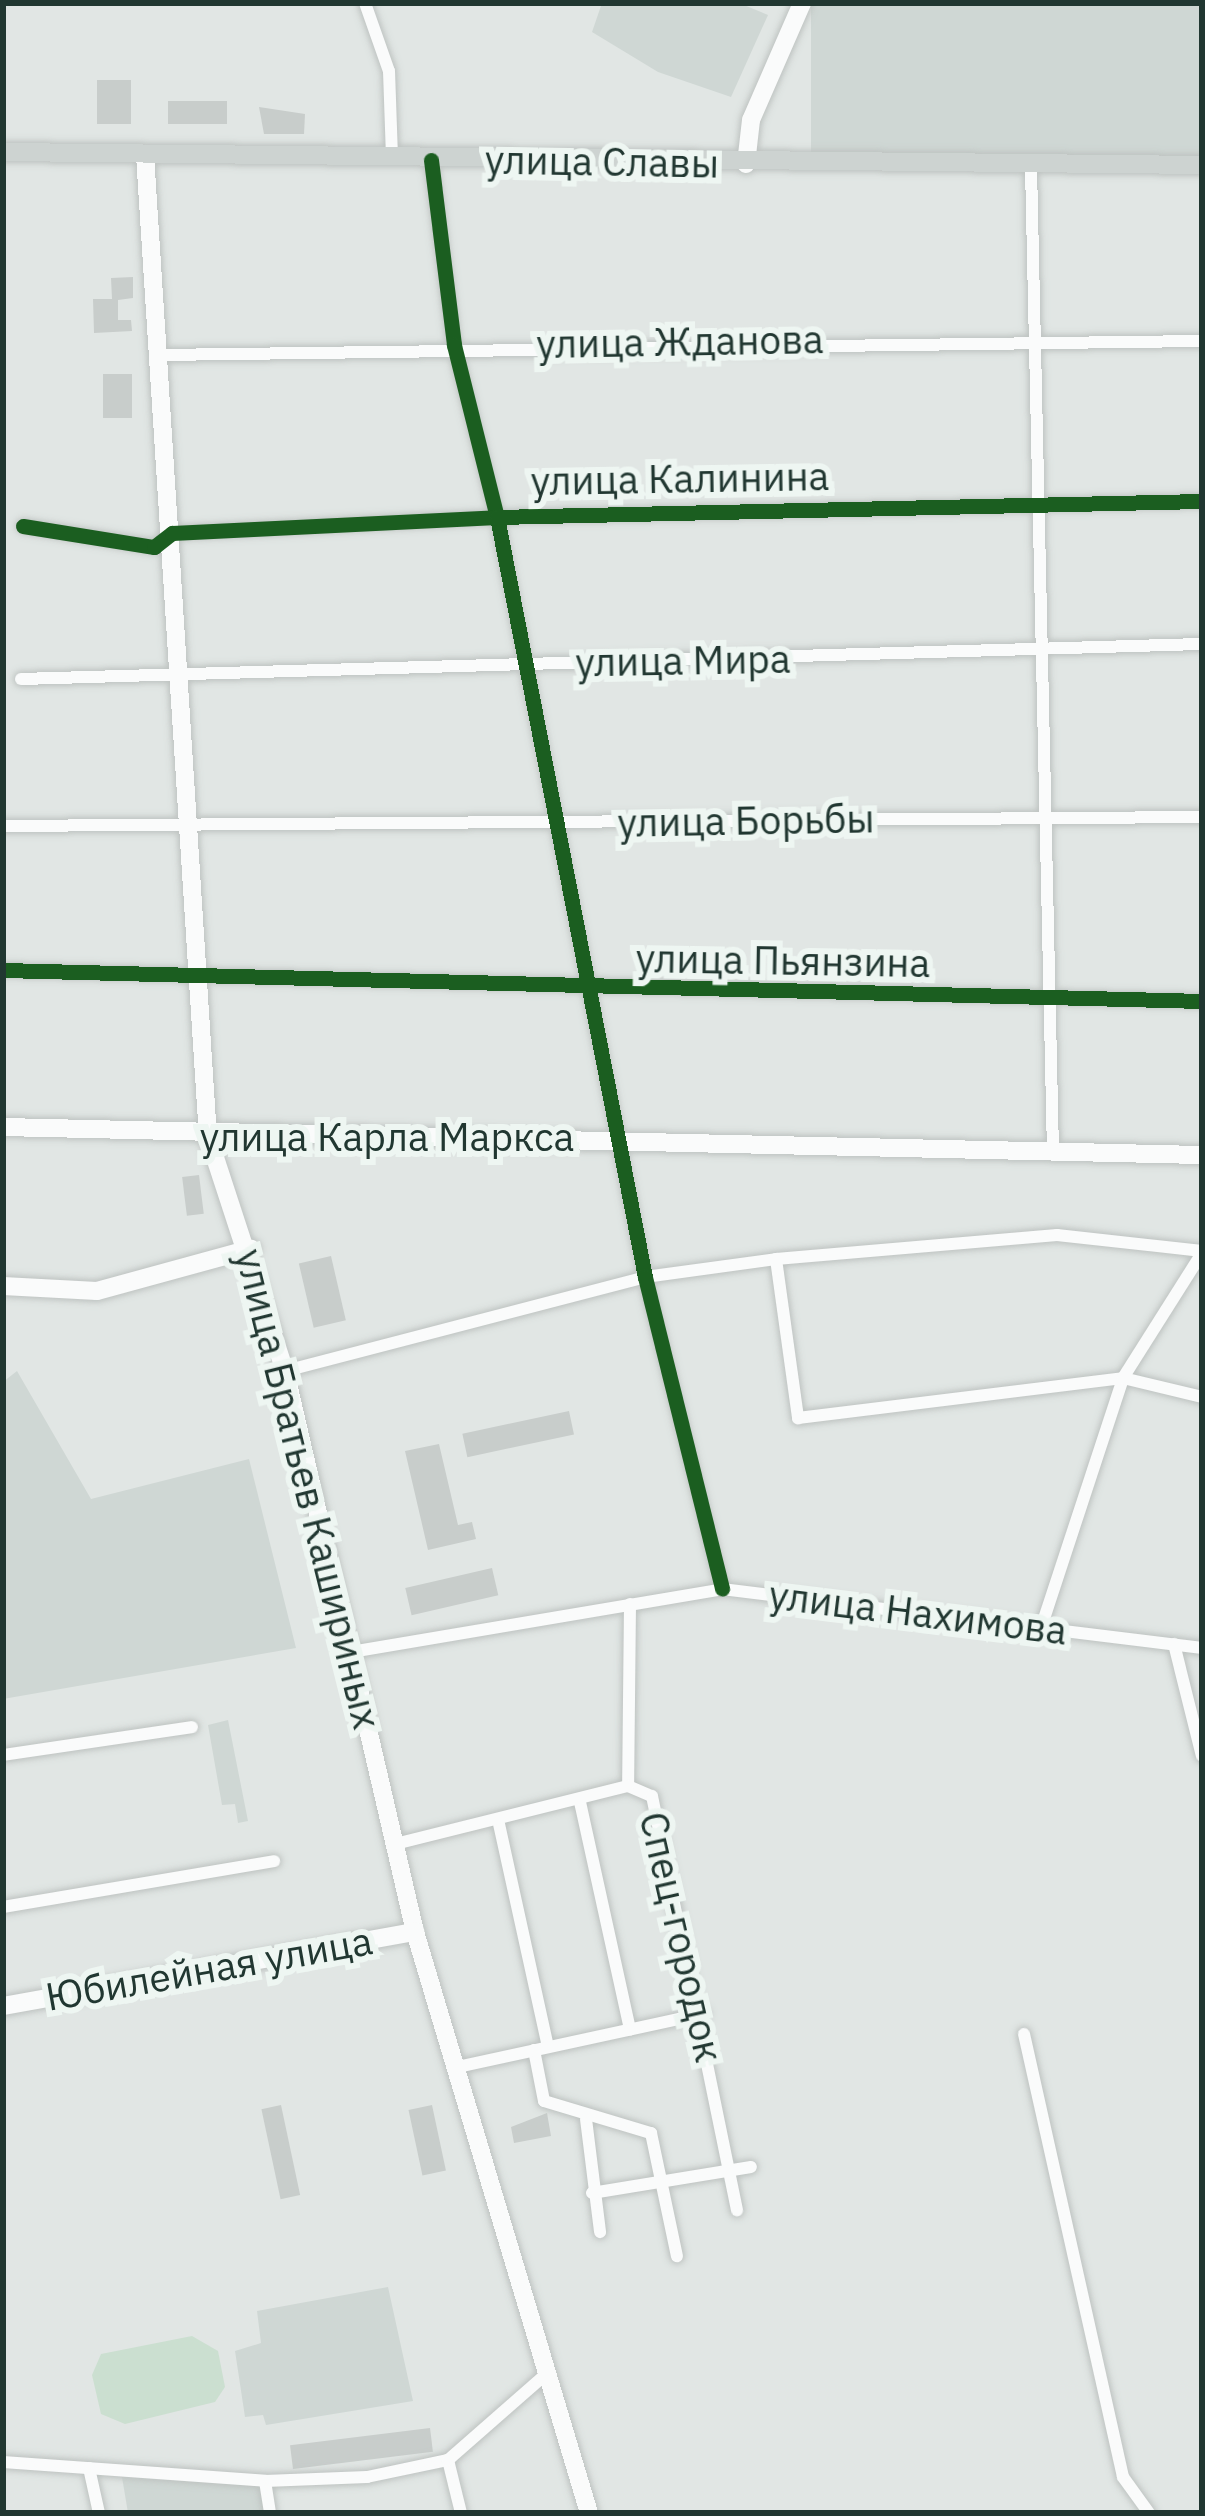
<!DOCTYPE html>
<meta charset="utf-8">
<style>
body{margin:0}
#map{position:relative;width:1205px;height:2516px;overflow:hidden;background:#e1e6e4;font-family:"IBM Plex Sans",sans-serif}
div>[style]{position:absolute}
.built>*{inset:0;background:#cfd7d4;transform-origin:0 0}
.green>*{inset:0;background:#cbdfd0}
.building>*{inset:0;background:#c8cdcb;transform-origin:0 0}
.roads{filter:drop-shadow(0 0 3px #bec3c1) drop-shadow(0 0 3px #bec3c1)}
.street>*{height:12px;margin:-6px;padding:0 6px;transform-origin:6px;border-radius:6px;background:#fafbfb}
.secondary>*{height:18px;margin:-9px;padding:0 9px;transform-origin:9px;border-radius:9px;background:#fafbfb}
.primary>*{height:18px;margin:-9px;padding:0 9px;transform-origin:9px;border-radius:9px;background:#cdd3d1}
.cycleway>*{height:15px;margin:-7.5px;padding:0 7.5px;transform-origin:7.5px;border-radius:7.5px;background:#1b5e20}
span{translate:-50% -50%;white-space:nowrap;text-align:center;line-height:1.15;-webkit-text-stroke:12px #eef6f2;paint-order:stroke}
.street-label{font-size:39px;color:#213731}
.frame{position:absolute;inset:0;border:6px solid #213731;pointer-events:none}
</style>
<div id="map">
<div class="built">
<div style="clip-path:polygon(602px 3px,739px 3px,768px 15px,731px 97px,658px 72px,592px 32px)"></div>
<div style="left:811px;top:3px;width:391px;height:153px"></div>
<div style="clip-path:polygon(17px 1371px,91px 1499px,249px 1459px,296px 1648px,3px 1699px,3px 1382px)"></div>
<div style="clip-path:polygon(228px 1720px,248px 1821px,238px 1823px,235px 1804px,222px 1805px,208px 1725px)"></div>
<div style="clip-path:polygon(388px 2287px,413px 2401px,266px 2425px,263px 2415px,245px 2417px,235px 2351px,261px 2343px,257px 2311px)"></div>
<div style="clip-path:polygon(122px 2477px,259px 2486px,265px 2513px,128px 2513px)"></div>
</div>
<div class="green">
<div style="clip-path:polygon(192px 2336px,218px 2351px,225px 2387px,215px 2402px,125px 2424px,101px 2414px,92px 2375px,101px 2354px)"></div>
</div>
<div class="building">
<div style="left:97px;top:80px;width:34px;height:44px"></div>
<div style="left:168px;top:101px;width:59px;height:23px"></div>
<div style="clip-path:polygon(259px 107px,305px 114px,304px 134px,264px 134px)"></div>
<div style="clip-path:polygon(133px 277px,133px 298px,118px 300px,118px 320px,131px 320px,132px 331px,94px 333px,93px 299px,112px 299px,111px 278px)"></div>
<div style="left:103px;top:374px;width:29px;height:44px"></div>
<div style="left:199px;top:1175px;width:39px;height:17px;rotate:83deg"></div>
<div style="left:331px;top:1256px;width:66px;height:33px;rotate:77deg"></div>
<div style="left:569px;top:1411px;width:24px;height:109px;rotate:78deg"></div>
<div style="clip-path:polygon(439px 1444px,458px 1525px,472px 1522px,476px 1539px,428px 1550px,405px 1451px)"></div>
<div style="left:492px;top:1568px;width:28px;height:89px;rotate:77deg"></div>
<div style="left:281px;top:2105px;width:92px;height:20px;rotate:78deg"></div>
<div style="left:432px;top:2105px;width:67px;height:24px;rotate:78deg"></div>
<div style="clip-path:polygon(547px 2113px,551px 2136px,514px 2143px,511px 2127px)"></div>
<div style="left:430px;top:2428px;width:24px;height:141px;rotate:83deg"></div>
</div>
<div class="roads">
<div class="street">
<div style="left:365px;top:3px;width:72px;rotate:70.6deg"></div>
<div style="left:389px;top:71px;width:85px;rotate:88deg"></div>
<div style="left:431px;top:160px;width:186px;rotate:82.9deg"></div>
<div style="left:454px;top:345px;width:177px;rotate:76deg"></div>
<div style="left:497px;top:517px;width:774px;rotate:78.98deg"></div>
<div style="left:645px;top:1277px;width:321px;rotate:76.1deg"></div>
<div style="left:1031px;top:167px;width:985px;rotate:88.72deg"></div>
<div style="left:159px;top:355px;width:1043px;rotate:-0.77deg"></div>
<div style="left:23px;top:526px;width:133px;rotate:9.1deg"></div>
<div style="left:154px;top:547px;width:23px;rotate:-38deg"></div>
<div style="left:172px;top:533px;width:325px;rotate:-2.8deg"></div>
<div style="left:497px;top:517px;width:705px;rotate:-1.3deg"></div>
<div style="left:21px;top:679px;width:1182px;rotate:-1.7deg"></div>
<div style="left:3px;top:826px;width:1199px;rotate:-0.43deg"></div>
<div style="left:3px;top:970px;width:1199px;rotate:1.48deg"></div>
<div style="left:776px;top:1259px;width:161px;rotate:82.1deg"></div>
<div style="left:798px;top:1418px;width:327px;rotate:-7deg"></div>
<div style="left:1123px;top:1378px;width:81px;rotate:13.5deg"></div>
<div style="left:285px;top:1371px;width:372px;rotate:-14.6deg"></div>
<div style="left:645px;top:1277px;width:132px;rotate:-7.8deg"></div>
<div style="left:776px;top:1259px;width:282px;rotate:-4.9deg"></div>
<div style="left:1057px;top:1235px;width:146px;rotate:6.3deg"></div>
<div style="left:630px;top:1604px;width:182px;rotate:90.6deg"></div>
<div style="left:628px;top:1786px;width:26px;rotate:23deg"></div>
<div style="left:652px;top:1796px;width:423px;rotate:78.4deg"></div>
<div style="left:1041px;top:1628px;width:263px;rotate:-71.8deg"></div>
<div style="left:1123px;top:1378px;width:148px;rotate:-57.7deg"></div>
<div style="left:1174px;top:1644px;width:115px;rotate:76deg"></div>
<div style="left:351px;top:1652px;width:376px;rotate:-9.6deg"></div>
<div style="left:722px;top:1589px;width:484px;rotate:7deg"></div>
<div style="left:3px;top:1755px;width:191px;rotate:-8.4deg"></div>
<div style="left:580px;top:1802px;width:233px;rotate:77.6deg"></div>
<div style="left:499px;top:1824px;width:228px;rotate:77.6deg"></div>
<div style="left:395px;top:1844px;width:240px;rotate:-14deg"></div>
<div style="left:3px;top:1907px;width:275px;rotate:-9.6deg"></div>
<div style="left:1024px;top:2034px;width:454px;rotate:77.4deg"></div>
<div style="left:1123px;top:2477px;width:44px;rotate:54.2deg"></div>
<div style="left:534px;top:2050px;width:52px;rotate:78.9deg"></div>
<div style="left:544px;top:2101px;width:112px;rotate:16.7deg"></div>
<div style="left:651px;top:2133px;width:126px;rotate:78.1deg"></div>
<div style="left:457px;top:2067px;width:252px;rotate:-12.2deg"></div>
<div style="left:586px;top:2119px;width:114px;rotate:82.9deg"></div>
<div style="left:592px;top:2193px;width:161px;rotate:-9.3deg"></div>
<div style="left:448px;top:2460px;width:55px;rotate:76.2deg"></div>
<div style="left:3px;top:2462px;width:263px;rotate:4.1deg"></div>
<div style="left:265px;top:2481px;width:102px;rotate:-2.2deg"></div>
<div style="left:367px;top:2477px;width:83px;rotate:-11.9deg"></div>
<div style="left:448px;top:2460px;width:129px;rotate:-41.2deg"></div>
<div style="left:89px;top:2468px;width:46px;rotate:77.5deg"></div>
<div style="left:265px;top:2481px;width:32px;rotate:81deg"></div>
</div>
<div class="secondary">
<div style="left:145px;top:155px;width:983px;rotate:86.33deg"></div>
<div style="left:208px;top:1136px;width:247px;rotate:71.9deg"></div>
<div style="left:285px;top:1371px;width:576px;rotate:76.95deg"></div>
<div style="left:415px;top:1932px;width:606px;rotate:73.33deg"></div>
<div style="left:746px;top:164px;width:44px;rotate:-83.5deg"></div>
<div style="left:751px;top:120px;width:128px;rotate:-66.4deg"></div>
<div style="left:3px;top:1127px;width:1199px;rotate:1.34deg"></div>
<div style="left:3px;top:1286px;width:94px;rotate:3deg"></div>
<div style="left:97px;top:1291px;width:160px;rotate:-15.3deg"></div>
<div style="left:3px;top:2006px;width:419px;rotate:-10.2deg"></div>
</div>
<div class="primary">
<div style="left:3px;top:152px;width:1199px;rotate:0.62deg"></div>
</div>
</div>
<div class="cycleway">
<div style="left:431px;top:160px;width:186px;rotate:82.9deg"></div>
<div style="left:454px;top:345px;width:177px;rotate:76deg"></div>
<div style="left:497px;top:517px;width:774px;rotate:78.98deg"></div>
<div style="left:645px;top:1277px;width:321px;rotate:76.1deg"></div>
<div style="left:23px;top:526px;width:133px;rotate:9.1deg"></div>
<div style="left:154px;top:547px;width:23px;rotate:-38deg"></div>
<div style="left:172px;top:533px;width:325px;rotate:-2.8deg"></div>
<div style="left:497px;top:517px;width:705px;rotate:-1.3deg"></div>
<div style="left:3px;top:970px;width:1199px;rotate:1.48deg"></div>
</div>
<div class="street-label">
<span style="left:602px;top:162px;rotate:1deg">улица Славы</span>
<span style="left:680px;top:342px;rotate:-1deg">улица Жданова</span>
<span style="left:680px;top:479px;rotate:-1deg">улица Калинина</span>
<span style="left:683px;top:661px;rotate:-1deg">улица Мира</span>
<span style="left:746px;top:821px;rotate:-1deg">улица Борьбы</span>
<span style="left:783px;top:961px;rotate:1deg">улица Пьянзина</span>
<span style="left:387px;top:1137px">улица Карла Маркса</span>
<span style="left:308px;top:1489px;rotate:76deg">улица Братьев Кашириных</span>
<span style="left:918px;top:1613px;rotate:7deg">улица Нахимова</span>
<span style="left:681px;top:1937px;rotate:77deg">Спец-городок</span>
<span style="left:209px;top:1969px;rotate:-10deg">Юбилейная улица</span>
</div>
<div class="frame"></div>
</div>
